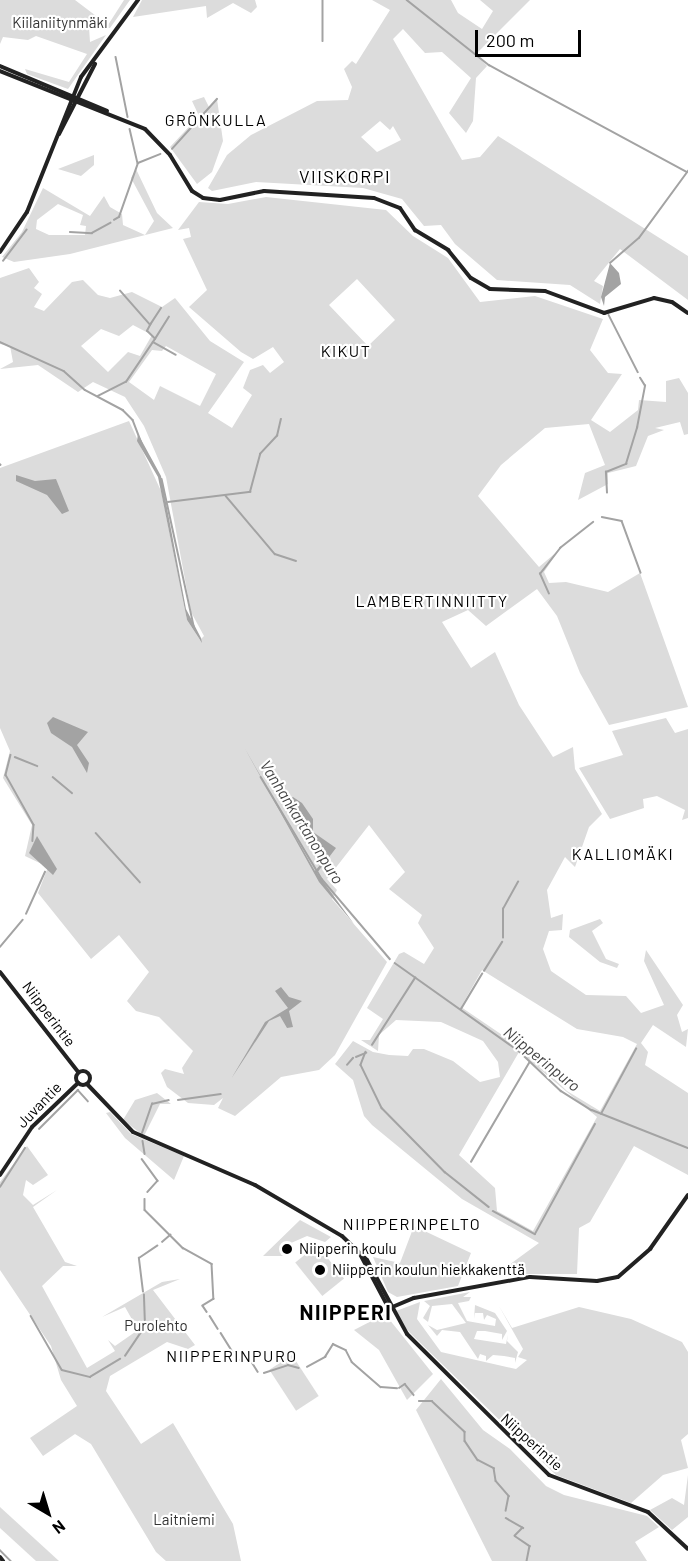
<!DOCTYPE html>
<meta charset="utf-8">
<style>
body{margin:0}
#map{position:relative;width:688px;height:1561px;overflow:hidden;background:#fff;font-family:Barlow,sans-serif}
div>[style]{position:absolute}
.green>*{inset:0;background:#dcdcdc;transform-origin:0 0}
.water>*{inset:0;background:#a3a3a3}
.stream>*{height:1.5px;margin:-0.75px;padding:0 0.75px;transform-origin:0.75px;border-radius:0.75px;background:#a3a3a3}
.secondary>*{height:4px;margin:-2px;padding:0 2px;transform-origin:2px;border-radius:2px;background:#222}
.secondary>.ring{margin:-2px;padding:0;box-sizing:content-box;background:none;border:4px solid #222;border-radius:50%}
.dots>*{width:16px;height:16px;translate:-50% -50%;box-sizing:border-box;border:3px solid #fff;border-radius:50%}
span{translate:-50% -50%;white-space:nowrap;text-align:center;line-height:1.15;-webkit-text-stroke:4.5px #fff;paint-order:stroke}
.park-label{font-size:15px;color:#333}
.street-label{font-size:15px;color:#000}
.poi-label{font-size:15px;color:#000}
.left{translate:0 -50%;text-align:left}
.neighbourhood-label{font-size:16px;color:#000;letter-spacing:1.5px}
.water-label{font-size:16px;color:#444;font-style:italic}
.quarter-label{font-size:18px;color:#000;letter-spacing:1.5px}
.district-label{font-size:21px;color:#000;font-weight:700;letter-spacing:1.5px}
.north{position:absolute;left:18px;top:1483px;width:60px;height:60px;-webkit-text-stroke:4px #fff;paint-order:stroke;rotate:142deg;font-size:16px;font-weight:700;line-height:24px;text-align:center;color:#000}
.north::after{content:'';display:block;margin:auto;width:21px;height:27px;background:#000;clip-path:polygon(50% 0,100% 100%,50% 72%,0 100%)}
.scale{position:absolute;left:475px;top:30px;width:106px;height:27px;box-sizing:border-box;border:3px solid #000;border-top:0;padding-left:8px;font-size:18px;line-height:21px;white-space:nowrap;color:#000;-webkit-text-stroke:4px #fff;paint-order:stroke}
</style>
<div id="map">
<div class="green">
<div style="clip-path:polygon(0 0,75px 0,108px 25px,124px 0,130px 0,110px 28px,89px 27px,90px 42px,106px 35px,68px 89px,27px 74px,25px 69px,69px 82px,87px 54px,36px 36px,28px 40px,3px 37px,0 44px)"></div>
<div style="clip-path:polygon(142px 0,255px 0,257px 7px,251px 13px,233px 3px,207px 18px,206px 6px,133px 17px)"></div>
<div style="clip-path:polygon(evenodd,372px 0,451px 0,458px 13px,482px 29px,493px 11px,480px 0,530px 0,476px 54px,487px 66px,476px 78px,473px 121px,466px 133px,449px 113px,471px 78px,442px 52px,425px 53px,403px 29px,393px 39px,462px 160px,480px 157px,498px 136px,688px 256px,688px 300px,620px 249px,594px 281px,603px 286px,600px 304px,570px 285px,497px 280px,455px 244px,441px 225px,424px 226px,402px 199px,363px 188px,256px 182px,212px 191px,208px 188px,227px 155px,251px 135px,317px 101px,348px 100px,352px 87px,344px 69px,352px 61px,356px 64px,390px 10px,372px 0,380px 121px,390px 130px,393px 126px,401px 140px,377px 152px,361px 137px,380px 121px)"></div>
<div style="clip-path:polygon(204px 97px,209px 107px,217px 99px,223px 141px,212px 172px,197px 184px,170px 147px,199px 116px,192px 101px)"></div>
<div style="clip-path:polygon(94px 155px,94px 165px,81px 176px,58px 169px)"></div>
<div style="clip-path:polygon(evenodd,136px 169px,157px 213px,173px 228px,70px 254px,14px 262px,2px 257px,22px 232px,43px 188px,90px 216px,104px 196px,110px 207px,122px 214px,123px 225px,145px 235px,154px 221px,131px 178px,136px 169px,58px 204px,83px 215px,80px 225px,86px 226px,85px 235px,49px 235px,36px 229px,37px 220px,58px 204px)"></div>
<div style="clip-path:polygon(evenodd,266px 197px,386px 210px,413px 236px,448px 258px,480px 302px,535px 296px,603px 319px,590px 350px,608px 373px,622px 374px,591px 420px,610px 432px,638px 410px,639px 400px,666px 402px,666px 381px,679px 378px,688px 393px,688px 434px,684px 435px,680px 422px,655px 428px,664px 430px,648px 436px,636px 466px,608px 473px,608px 484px,578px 500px,585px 473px,605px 465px,589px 424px,545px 428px,501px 465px,478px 496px,539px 567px,559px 550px,544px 572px,549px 583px,566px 582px,608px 592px,640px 573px,688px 707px,609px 725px,580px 673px,557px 616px,537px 589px,486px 626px,468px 610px,442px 622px,471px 668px,495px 652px,519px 705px,553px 757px,573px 747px,575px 769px,602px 814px,589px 827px,575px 867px,565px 857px,547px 890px,551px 918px,563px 914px,562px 930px,549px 931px,543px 949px,551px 971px,586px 995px,626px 996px,641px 1013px,664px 1005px,644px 961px,646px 950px,683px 1005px,677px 1015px,682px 1032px,688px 1029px,686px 1047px,653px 1025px,641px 1043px,648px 1052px,645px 1065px,688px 1093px,688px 1175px,634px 1146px,590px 1222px,579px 1228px,577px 1274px,514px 1274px,509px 1265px,539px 1243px,462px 1199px,372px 1125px,364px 1116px,353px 1080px,335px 1064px,353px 1041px,373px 1052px,389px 1055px,408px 1056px,413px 1049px,424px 1049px,453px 1061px,480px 1082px,500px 1077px,498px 1062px,483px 1041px,441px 1022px,396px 1020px,379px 1035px,378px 1051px,361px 1040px,370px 1040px,383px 1019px,367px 1008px,399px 954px,404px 952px,424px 964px,434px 948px,418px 923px,422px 915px,389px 889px,405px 872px,369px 825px,327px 879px,337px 890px,332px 899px,387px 962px,335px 1055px,319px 1070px,281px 1077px,235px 1116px,218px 1108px,223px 1098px,214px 1105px,188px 1103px,167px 1087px,161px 1073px,165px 1069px,184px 1074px,182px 1068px,193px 1051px,159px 1017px,136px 1011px,127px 1001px,149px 972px,119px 935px,91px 959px,38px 893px,48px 867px,25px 856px,32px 825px,3px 778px,10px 751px,0 728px,0 468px,129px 421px,161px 491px,187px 620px,200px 640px,204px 636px,191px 612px,166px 477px,144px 426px,125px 397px,93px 382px,78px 392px,38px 365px,0 369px,13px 362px,10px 346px,0 344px,0 278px,29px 268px,39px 282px,34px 288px,42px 294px,34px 307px,44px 311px,72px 282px,83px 280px,98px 295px,110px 298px,132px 292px,162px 307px,175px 298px,210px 341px,244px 362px,208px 413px,232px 428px,252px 395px,243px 388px,250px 370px,263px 365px,270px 373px,284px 362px,273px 347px,253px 359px,241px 352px,189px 307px,207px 290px,183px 239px,191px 237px,189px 228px,178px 230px,199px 202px,228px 204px,266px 197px,357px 279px,395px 320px,368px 346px,329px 305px,357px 279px,266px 197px,133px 325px,152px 335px,140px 356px,128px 352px,108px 372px,81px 346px,101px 329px,119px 336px,133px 325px,266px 197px,166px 346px,216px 374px,200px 406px,160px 386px,154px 400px,129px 382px,152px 350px,162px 351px,166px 346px,266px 197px,482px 970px,577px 1029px,623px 1037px,637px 1044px,600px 1111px,567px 1091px,523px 1049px,461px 1007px,482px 970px,266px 197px,519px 1052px,597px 1117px,533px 1231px,497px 1211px,495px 1188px,459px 1155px,519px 1052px)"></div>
<div style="clip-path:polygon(666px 718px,675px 733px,688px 729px,688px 818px,682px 820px,685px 810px,657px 796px,643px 799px,644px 808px,610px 819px,579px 768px,623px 755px,612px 731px)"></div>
<div style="clip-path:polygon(600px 919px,603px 923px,592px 931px,606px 959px,619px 964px,617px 968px,600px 962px,569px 937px,570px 930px)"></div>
<div style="clip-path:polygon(157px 1093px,171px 1104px,160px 1104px,144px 1136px,123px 1120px,135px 1100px)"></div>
<div style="clip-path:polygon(110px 1112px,131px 1134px,184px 1156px,174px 1180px,125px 1138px,106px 1113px)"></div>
<div style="clip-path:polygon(27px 1146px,48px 1175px,33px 1185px,26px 1180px,23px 1195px,33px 1205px,57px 1190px,33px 1207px,65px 1262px,77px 1266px,63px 1266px,42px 1286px,87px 1368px,115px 1351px,108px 1340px,115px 1346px,138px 1330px,125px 1307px,102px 1317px,162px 1282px,180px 1279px,153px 1290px,195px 1345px,188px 1349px,167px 1342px,110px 1376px,106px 1391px,141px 1444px,173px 1423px,233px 1524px,241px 1561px,166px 1561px,156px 1552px,91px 1444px,75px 1434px,43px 1456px,30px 1438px,77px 1406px,61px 1380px,51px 1346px,0 1270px,0 1182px)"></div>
<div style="clip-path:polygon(300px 1220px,331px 1237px,325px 1242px,307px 1236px,291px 1243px,285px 1256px,263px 1256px)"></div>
<div style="clip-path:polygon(414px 1226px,471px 1253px,458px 1286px,397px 1297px,388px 1292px,373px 1257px,400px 1263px)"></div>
<div style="left:317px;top:1245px;width:43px;height:28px;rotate:51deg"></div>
<div style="clip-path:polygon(470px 1292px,463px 1297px,471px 1297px,469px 1301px,458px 1303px,467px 1321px,495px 1326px,496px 1319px,487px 1315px,484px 1320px,483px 1313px,475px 1313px,474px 1319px,475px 1305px,495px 1313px,507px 1331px,502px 1340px,502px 1334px,485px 1331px,477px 1331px,474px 1339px,506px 1344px,508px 1334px,507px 1341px,518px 1352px,515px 1363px,515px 1358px,504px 1356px,493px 1355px,486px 1361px,486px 1356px,480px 1354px,478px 1359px,460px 1332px,442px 1330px,437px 1336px,428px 1325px,437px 1330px,466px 1323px,452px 1304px,432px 1306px,428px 1322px,423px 1318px,430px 1306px,424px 1301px)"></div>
<div style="clip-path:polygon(420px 1302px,417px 1319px,441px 1352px,516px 1369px,527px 1360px,518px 1357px,523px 1349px,499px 1306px,512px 1328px,579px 1307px,631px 1319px,682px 1342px,688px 1352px,688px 1434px,681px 1440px,688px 1468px,663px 1475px,631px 1503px,556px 1475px,406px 1329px,396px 1311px)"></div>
<div style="clip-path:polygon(385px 1314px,433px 1374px,407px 1400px,379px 1350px,354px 1330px)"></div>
<div style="left:292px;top:1355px;width:49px;height:27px;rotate:57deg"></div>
<div style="clip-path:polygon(441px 1379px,483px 1430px,510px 1449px,546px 1486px,564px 1495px,647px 1516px,659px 1527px,635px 1542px,647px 1561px,492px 1561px,416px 1410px)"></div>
<div style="clip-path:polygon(688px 1475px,688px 1517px,672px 1530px,650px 1510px,672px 1498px,684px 1505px)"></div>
<div style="clip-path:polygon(0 1507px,59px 1561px,36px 1561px,0 1528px)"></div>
</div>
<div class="water">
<div style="clip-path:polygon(610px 263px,619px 273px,621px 284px,605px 297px,604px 306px,601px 297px)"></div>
<div style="clip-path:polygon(138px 434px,161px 476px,186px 609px,201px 638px,202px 643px,187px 620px,158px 477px,137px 441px)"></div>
<div style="clip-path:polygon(16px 475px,35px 481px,56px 479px,69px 511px,62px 514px,47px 495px,16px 481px)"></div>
<div style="clip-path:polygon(53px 717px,88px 732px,77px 745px,89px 763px,87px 773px,72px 747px,51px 733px,47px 723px)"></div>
<div style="clip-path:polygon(244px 747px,315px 871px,320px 865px,286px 801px,293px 797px,302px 803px,313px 819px,313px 832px,336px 848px,317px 873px,354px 924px,319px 882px)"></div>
<div style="clip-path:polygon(37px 836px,57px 869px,53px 875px,29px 853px)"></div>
<div style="clip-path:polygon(281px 987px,289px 997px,302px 1001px,289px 1011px,293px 1027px,287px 1028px,280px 1016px,269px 1021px,231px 1079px,265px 1022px,288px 1008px,275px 991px)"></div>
</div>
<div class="stream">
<div style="left:323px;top:0;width:41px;rotate:90deg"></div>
<div style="left:407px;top:0;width:105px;rotate:38.4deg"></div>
<div style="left:489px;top:65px;width:225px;rotate:28.4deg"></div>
<div style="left:116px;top:57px;width:61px;rotate:78.7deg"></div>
<div style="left:130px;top:129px;width:35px;rotate:77deg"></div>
<div style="left:172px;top:149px;width:67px;rotate:-48deg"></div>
<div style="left:114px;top:220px;width:6px;rotate:-31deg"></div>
<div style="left:119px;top:217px;width:57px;rotate:-70.6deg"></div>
<div style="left:138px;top:163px;width:24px;rotate:-22deg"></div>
<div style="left:70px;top:232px;width:22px;rotate:3deg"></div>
<div style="left:92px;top:233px;width:21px;rotate:-29deg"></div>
<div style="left:3px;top:261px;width:39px;rotate:-53deg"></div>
<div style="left:610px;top:263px;width:38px;rotate:-41deg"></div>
<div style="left:639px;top:238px;width:83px;rotate:-53.8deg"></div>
<div style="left:609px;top:315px;width:64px;rotate:63deg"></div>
<div style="left:150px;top:325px;width:20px;rotate:-57deg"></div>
<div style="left:155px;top:339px;width:26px;rotate:-58deg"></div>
<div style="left:0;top:342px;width:70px;rotate:24.4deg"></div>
<div style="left:64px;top:371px;width:28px;rotate:42deg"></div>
<div style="left:85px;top:390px;width:43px;rotate:27.8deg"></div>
<div style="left:123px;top:410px;width:14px;rotate:45deg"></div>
<div style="left:133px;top:420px;width:26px;rotate:69deg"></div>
<div style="left:153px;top:342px;width:26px;rotate:29deg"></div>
<div style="left:98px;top:396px;width:31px;rotate:-27deg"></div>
<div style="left:126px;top:382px;width:52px;rotate:-56deg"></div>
<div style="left:155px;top:339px;width:11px;rotate:-135deg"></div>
<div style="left:147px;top:331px;width:7px;rotate:-63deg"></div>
<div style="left:150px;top:325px;width:45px;rotate:-131.4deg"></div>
<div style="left:0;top:464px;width:1px;rotate:45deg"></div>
<div style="left:162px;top:479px;width:150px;rotate:77.7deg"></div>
<div style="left:607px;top:493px;width:21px;rotate:-93deg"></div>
<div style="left:606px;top:472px;width:22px;rotate:-22deg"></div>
<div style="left:626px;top:464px;width:38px;rotate:-73deg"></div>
<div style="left:637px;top:428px;width:43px;rotate:-79.2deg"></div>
<div style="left:645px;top:386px;width:9px;rotate:-122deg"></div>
<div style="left:226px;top:496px;width:76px;rotate:49.8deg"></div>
<div style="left:275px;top:554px;width:22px;rotate:18deg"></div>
<div style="left:168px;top:502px;width:83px;rotate:-7deg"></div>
<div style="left:250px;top:492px;width:39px;rotate:-75deg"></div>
<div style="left:260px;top:454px;width:25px;rotate:-47deg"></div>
<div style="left:277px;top:436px;width:17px;rotate:-77deg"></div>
<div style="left:602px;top:517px;width:20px;rotate:11deg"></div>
<div style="left:622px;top:521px;width:55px;rotate:69.9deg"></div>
<div style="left:549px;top:594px;width:22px;rotate:-114deg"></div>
<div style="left:540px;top:574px;width:33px;rotate:-52deg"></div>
<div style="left:560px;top:548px;width:42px;rotate:-38.2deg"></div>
<div style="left:11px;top:755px;width:21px;rotate:104deg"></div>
<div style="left:6px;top:775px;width:57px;rotate:60.8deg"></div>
<div style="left:34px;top:825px;width:16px;rotate:94deg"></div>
<div style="left:15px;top:757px;width:24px;rotate:22deg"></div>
<div style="left:53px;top:777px;width:25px;rotate:40deg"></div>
<div style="left:261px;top:777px;width:119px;rotate:59.1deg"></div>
<div style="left:322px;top:879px;width:105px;rotate:49.6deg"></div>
<div style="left:96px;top:833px;width:66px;rotate:48.1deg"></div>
<div style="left:26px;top:914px;width:46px;rotate:-65.7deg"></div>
<div style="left:503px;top:938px;width:29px;rotate:-90deg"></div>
<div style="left:503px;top:909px;width:31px;rotate:-61deg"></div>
<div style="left:0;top:947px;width:35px;rotate:-50deg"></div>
<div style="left:395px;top:963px;width:152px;rotate:35.4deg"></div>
<div style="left:519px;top:1051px;width:58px;rotate:43.6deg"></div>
<div style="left:561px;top:1091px;width:36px;rotate:32deg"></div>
<div style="left:592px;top:1110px;width:103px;rotate:21.6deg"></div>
<div style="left:484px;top:971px;width:34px;rotate:-58deg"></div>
<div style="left:461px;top:1009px;width:41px;rotate:-59deg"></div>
<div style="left:372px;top:1045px;width:80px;rotate:-57.3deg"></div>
<div style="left:366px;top:1052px;width:14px;rotate:111deg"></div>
<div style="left:361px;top:1065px;width:48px;rotate:64deg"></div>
<div style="left:382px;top:1108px;width:90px;rotate:45.5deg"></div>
<div style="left:445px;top:1172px;width:56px;rotate:38.5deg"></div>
<div style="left:356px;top:1057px;width:11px;rotate:-22deg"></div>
<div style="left:347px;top:1065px;width:9px;rotate:-49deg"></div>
<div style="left:178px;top:1100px;width:43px;rotate:-7.9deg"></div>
<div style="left:601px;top:1114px;width:74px;rotate:-61.7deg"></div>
<div style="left:39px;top:1129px;width:55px;rotate:-45deg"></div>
<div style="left:78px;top:1090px;width:15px;rotate:48deg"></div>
<div style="left:142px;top:1133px;width:31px;rotate:-71deg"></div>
<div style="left:152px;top:1104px;width:17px;rotate:-13deg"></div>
<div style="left:143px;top:1141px;width:13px;rotate:81deg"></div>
<div style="left:142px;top:1159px;width:27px;rotate:54deg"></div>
<div style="left:158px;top:1181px;width:15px;rotate:132deg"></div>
<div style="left:471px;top:1162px;width:115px;rotate:-59.6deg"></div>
<div style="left:0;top:1187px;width:46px;rotate:-57.3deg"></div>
<div style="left:145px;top:1199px;width:11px;rotate:90deg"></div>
<div style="left:145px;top:1210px;width:54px;rotate:45deg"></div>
<div style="left:183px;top:1248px;width:33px;rotate:29deg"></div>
<div style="left:212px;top:1264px;width:35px;rotate:87deg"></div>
<div style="left:214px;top:1299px;width:13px;rotate:148deg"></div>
<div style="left:203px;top:1306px;width:7px;rotate:56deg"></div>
<div style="left:493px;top:1211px;width:48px;rotate:28.7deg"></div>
<div style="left:535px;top:1234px;width:125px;rotate:-61.4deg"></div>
<div style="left:162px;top:1242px;width:11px;rotate:-41deg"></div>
<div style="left:143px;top:1292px;width:34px;rotate:-97deg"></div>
<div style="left:139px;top:1258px;width:22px;rotate:-34deg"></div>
<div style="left:31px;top:1316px;width:62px;rotate:60.1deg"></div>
<div style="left:62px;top:1370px;width:29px;rotate:14deg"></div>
<div style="left:90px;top:1377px;width:35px;rotate:-31deg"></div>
<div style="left:210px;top:1316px;width:15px;rotate:58deg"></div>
<div style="left:221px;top:1333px;width:32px;rotate:58deg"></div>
<div style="left:238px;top:1360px;width:12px;rotate:-5deg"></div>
<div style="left:250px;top:1359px;width:15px;rotate:58deg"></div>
<div style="left:125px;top:1356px;width:36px;rotate:-56deg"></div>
<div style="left:145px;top:1326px;width:31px;rotate:-92deg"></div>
<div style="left:307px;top:1367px;width:21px;rotate:-29deg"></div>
<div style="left:325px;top:1357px;width:15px;rotate:-58deg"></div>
<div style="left:333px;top:1344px;width:14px;rotate:25deg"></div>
<div style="left:346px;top:1350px;width:13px;rotate:63deg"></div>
<div style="left:352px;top:1362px;width:38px;rotate:41deg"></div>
<div style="left:381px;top:1387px;width:16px;rotate:4deg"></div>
<div style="left:264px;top:1373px;width:25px;rotate:-18deg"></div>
<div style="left:288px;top:1365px;width:11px;rotate:15deg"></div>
<div style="left:399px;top:1388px;width:7px;rotate:-34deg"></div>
<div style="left:405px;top:1384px;width:14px;rotate:51deg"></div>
<div style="left:419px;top:1401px;width:13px"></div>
<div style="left:432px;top:1401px;width:45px;rotate:43.2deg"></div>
<div style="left:465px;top:1432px;width:9px;rotate:90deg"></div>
<div style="left:465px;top:1441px;width:23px;rotate:56deg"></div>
<div style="left:478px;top:1460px;width:18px;rotate:27deg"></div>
<div style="left:494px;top:1468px;width:13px;rotate:81deg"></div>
<div style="left:496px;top:1481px;width:20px;rotate:49deg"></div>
<div style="left:509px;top:1496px;width:15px;rotate:101deg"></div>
<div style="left:506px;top:1518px;width:20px;rotate:30deg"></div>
<div style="left:523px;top:1528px;width:11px;rotate:135deg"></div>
<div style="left:515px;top:1536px;width:18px;rotate:34deg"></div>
<div style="left:530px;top:1546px;width:15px;rotate:101deg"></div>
<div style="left:0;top:1550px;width:16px;rotate:45deg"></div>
</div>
<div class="secondary">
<div style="left:0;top:66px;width:116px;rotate:22.8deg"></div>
<div style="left:0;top:71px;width:156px;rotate:21.8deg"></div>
<div style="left:145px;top:129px;width:36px;rotate:46deg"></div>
<div style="left:170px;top:155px;width:42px;rotate:58.6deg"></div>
<div style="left:192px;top:191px;width:13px;rotate:32deg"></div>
<div style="left:203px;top:198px;width:17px;rotate:7deg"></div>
<div style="left:220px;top:200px;width:45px;rotate:-11.6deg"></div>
<div style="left:264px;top:191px;width:110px;rotate:3.6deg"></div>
<div style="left:374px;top:198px;width:28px;rotate:21deg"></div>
<div style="left:400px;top:208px;width:27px;rotate:56deg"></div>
<div style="left:415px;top:230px;width:39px;rotate:31deg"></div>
<div style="left:448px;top:250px;width:36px;rotate:51deg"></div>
<div style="left:471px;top:278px;width:22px;rotate:30deg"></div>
<div style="left:490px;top:289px;width:55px;rotate:2.1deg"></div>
<div style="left:545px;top:291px;width:63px;rotate:20.4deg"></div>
<div style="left:604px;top:313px;width:52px;rotate:-16.7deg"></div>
<div style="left:654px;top:298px;width:18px;rotate:13deg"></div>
<div style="left:672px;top:302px;width:19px;rotate:35deg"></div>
<div style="left:59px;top:134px;width:79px;rotate:-62.8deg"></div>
<div style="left:0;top:252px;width:48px;rotate:-56deg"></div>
<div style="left:27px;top:212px;width:145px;rotate:-68.2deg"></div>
<div style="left:81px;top:77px;width:96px;rotate:-53.5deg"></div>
<div style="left:0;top:972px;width:127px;rotate:52deg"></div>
<div class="ring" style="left:76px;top:1071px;width:10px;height:10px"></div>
<div style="left:87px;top:1084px;width:66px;rotate:46.2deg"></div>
<div style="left:133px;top:1132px;width:133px;rotate:23.5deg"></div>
<div style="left:255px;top:1185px;width:101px;rotate:30.4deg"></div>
<div style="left:342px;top:1236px;width:35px;rotate:44deg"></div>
<div style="left:367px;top:1260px;width:84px;rotate:61.6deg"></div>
<div style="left:407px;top:1334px;width:200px;rotate:44.8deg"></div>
<div style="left:549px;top:1475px;width:106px;rotate:20.5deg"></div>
<div style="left:648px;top:1512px;width:54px;rotate:42.8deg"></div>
<div style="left:0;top:1175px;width:58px;rotate:-56.3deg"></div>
<div style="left:32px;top:1127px;width:64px;rotate:-43.7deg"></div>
<div style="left:360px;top:1254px;width:58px;rotate:62.1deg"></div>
<div style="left:390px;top:1308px;width:26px;rotate:-23deg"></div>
<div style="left:414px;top:1298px;width:118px;rotate:-10.3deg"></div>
<div style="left:530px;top:1277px;width:67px;rotate:3.4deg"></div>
<div style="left:597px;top:1281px;width:21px;rotate:-11deg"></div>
<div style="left:618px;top:1277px;width:43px;rotate:-41.2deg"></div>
<div style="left:650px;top:1249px;width:66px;rotate:-54.9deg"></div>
<div style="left:0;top:1557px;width:5px;rotate:53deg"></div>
</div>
<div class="dots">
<div style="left:287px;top:1249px;background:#000"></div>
<div style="left:320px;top:1270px;background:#000"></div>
</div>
<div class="park-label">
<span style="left:60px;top:23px">Kiilaniitynmäki</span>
<span style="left:156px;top:1326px">Purolehto</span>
<span style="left:184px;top:1520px">Laitniemi</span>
</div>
<div class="street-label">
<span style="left:49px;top:1014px;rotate:53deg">Niipperintie</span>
<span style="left:39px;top:1105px;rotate:-46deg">Juvantie</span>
<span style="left:532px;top:1442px;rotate:42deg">Niipperintie</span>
</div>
<div class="poi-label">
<span class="left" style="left:299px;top:1249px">Niipperin koulu</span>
<span class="left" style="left:332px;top:1270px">Niipperin koulun hiekkakenttä</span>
</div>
<div class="neighbourhood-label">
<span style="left:216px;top:120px">GRÖNKULLA</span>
<span style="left:346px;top:351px">KIKUT</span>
<span style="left:432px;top:601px">LAMBERTINNIITTY</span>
<span style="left:623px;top:854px">KALLIOMÄKI</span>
<span style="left:412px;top:1224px">NIIPPERINPELTO</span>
<span style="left:232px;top:1356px">NIIPPERINPURO</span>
</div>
<div class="water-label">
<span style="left:302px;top:822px;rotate:58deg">Vanhankartanonpuro</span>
<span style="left:542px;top:1059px;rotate:39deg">Niipperinpuro</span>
</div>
<div class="quarter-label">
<span style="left:345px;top:176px">VIISKORPI</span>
</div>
<div class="district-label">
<span style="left:346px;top:1312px">NIIPPERI</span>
</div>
<div class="north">N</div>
<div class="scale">200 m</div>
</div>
